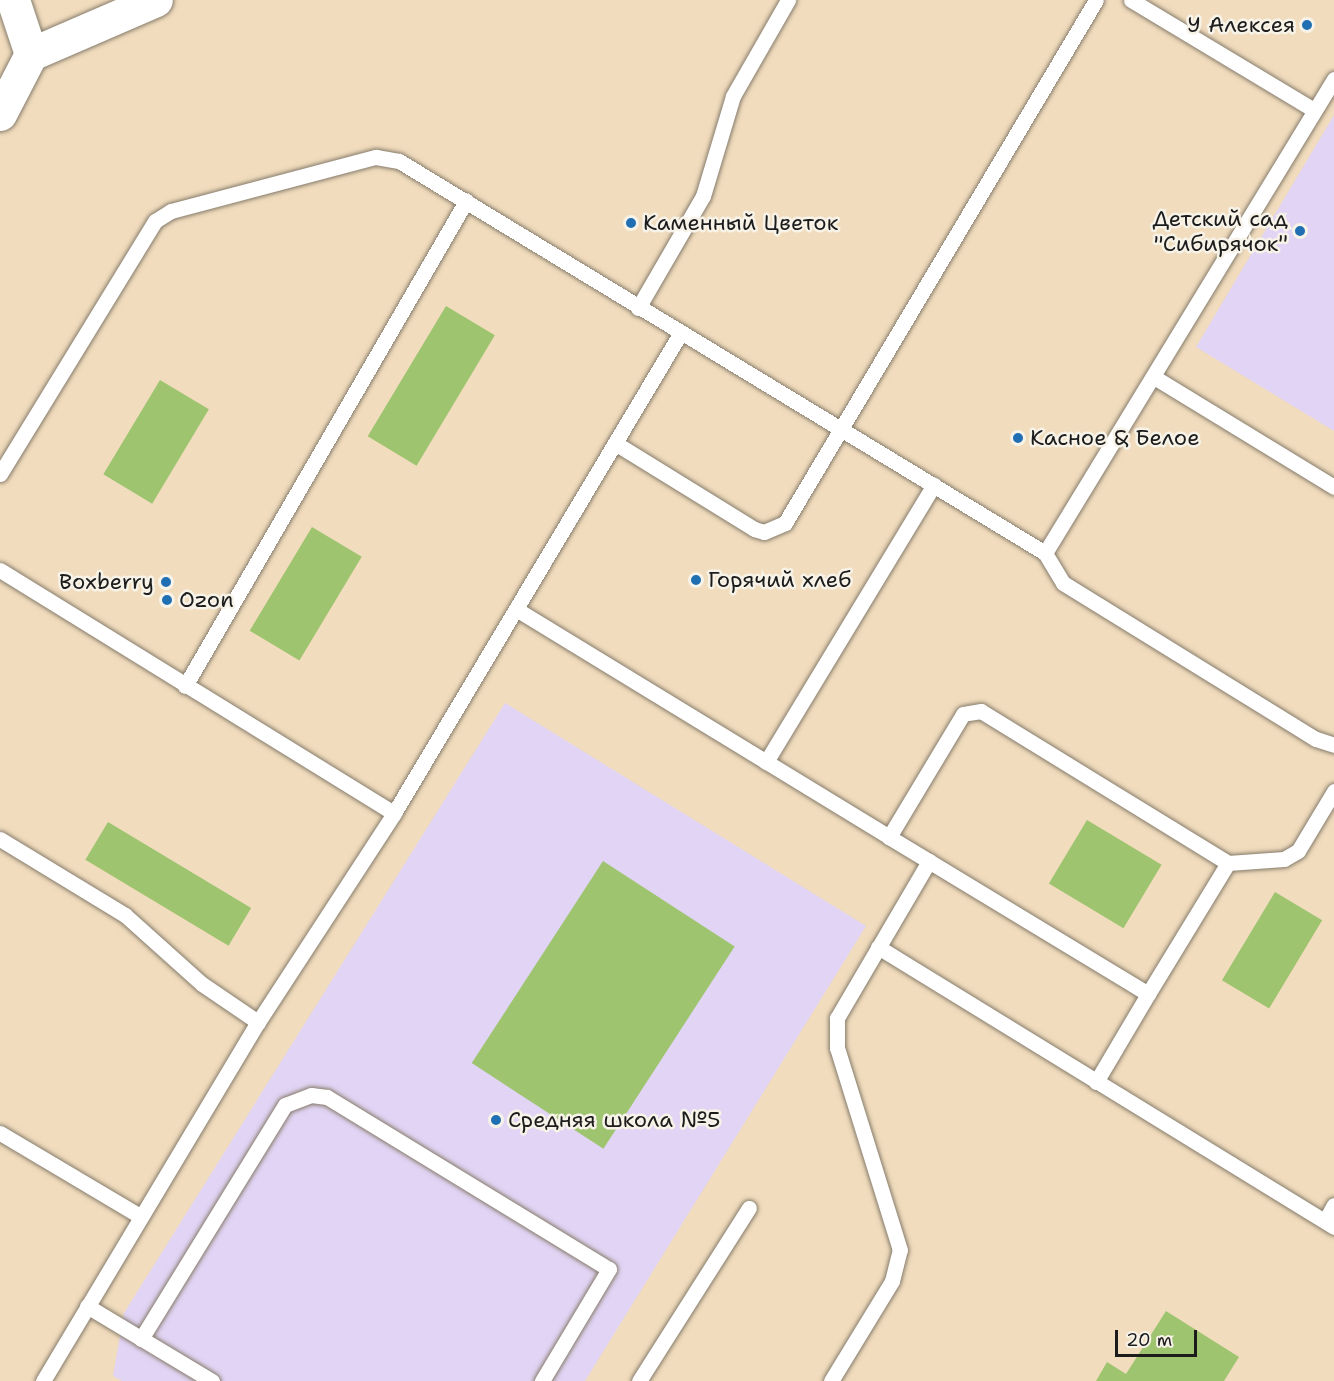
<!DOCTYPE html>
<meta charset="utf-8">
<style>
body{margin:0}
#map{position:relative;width:1334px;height:1381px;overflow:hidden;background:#f1dcbd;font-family:"Shantell Sans",sans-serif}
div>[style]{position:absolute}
.built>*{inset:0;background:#e1d4f4}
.green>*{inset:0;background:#9ec46f;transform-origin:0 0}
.roads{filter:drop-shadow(0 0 2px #867c6c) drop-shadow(0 0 2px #867c6c)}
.service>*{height:15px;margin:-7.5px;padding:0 7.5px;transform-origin:7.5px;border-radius:7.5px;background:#fff}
.tertiary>*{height:33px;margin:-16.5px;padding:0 16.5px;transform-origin:16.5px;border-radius:16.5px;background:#fff}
.dots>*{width:16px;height:16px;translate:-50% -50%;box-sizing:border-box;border:3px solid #f7f3e8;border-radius:50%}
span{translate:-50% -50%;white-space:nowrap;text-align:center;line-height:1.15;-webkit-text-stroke:5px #f7f3e8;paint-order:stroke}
.poi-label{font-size:22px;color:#1c1c1c}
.right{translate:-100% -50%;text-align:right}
.left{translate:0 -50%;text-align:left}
.scale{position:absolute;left:1115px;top:1330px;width:82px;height:27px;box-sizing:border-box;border:3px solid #1c1c1c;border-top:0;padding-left:8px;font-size:18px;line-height:21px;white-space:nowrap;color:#1c1c1c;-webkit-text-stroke:4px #f7f3e8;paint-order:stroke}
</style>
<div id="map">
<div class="built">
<div style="clip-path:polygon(1334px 115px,1334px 431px,1196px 347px)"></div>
<div style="clip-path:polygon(505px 703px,866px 926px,585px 1381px,122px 1381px,113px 1376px,124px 1313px)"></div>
</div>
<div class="green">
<div style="left:446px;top:306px;width:57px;height:152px;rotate:31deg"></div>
<div style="left:160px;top:380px;width:57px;height:110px;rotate:31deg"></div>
<div style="left:312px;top:527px;width:58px;height:121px;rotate:31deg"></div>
<div style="left:1087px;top:820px;width:87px;height:74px;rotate:31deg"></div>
<div style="left:108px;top:822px;width:167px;height:44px;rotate:31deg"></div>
<div style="left:603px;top:861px;width:157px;height:241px;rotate:33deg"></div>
<div style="left:1275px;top:892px;width:55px;height:103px;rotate:31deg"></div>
<div style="clip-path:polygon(1166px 1311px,1239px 1357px,1224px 1381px,1096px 1381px,1107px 1362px,1126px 1374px)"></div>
</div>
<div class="roads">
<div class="service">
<div style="left:1131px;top:0;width:214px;rotate:31deg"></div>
<div style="left:638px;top:308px;width:129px;rotate:-59.9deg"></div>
<div style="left:703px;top:196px;width:104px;rotate:-73.3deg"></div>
<div style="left:733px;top:96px;width:111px;rotate:-60.2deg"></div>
<div style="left:1154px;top:377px;width:211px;rotate:31.4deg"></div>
<div style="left:615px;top:443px;width:163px;rotate:31.7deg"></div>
<div style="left:754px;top:529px;width:10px;rotate:17deg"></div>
<div style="left:764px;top:532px;width:23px;rotate:-23deg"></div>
<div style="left:785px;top:523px;width:608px;rotate:-59.26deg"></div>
<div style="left:0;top:474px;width:297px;rotate:-58.5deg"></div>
<div style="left:155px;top:221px;width:19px;rotate:-32deg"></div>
<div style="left:171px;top:211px;width:212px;rotate:-14.8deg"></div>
<div style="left:376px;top:157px;width:23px;rotate:10deg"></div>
<div style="left:399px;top:161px;width:756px;rotate:31.25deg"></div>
<div style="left:1045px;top:553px;width:35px;rotate:59deg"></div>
<div style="left:1063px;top:583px;width:297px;rotate:31.7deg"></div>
<div style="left:1316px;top:739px;width:19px;rotate:18deg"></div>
<div style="left:1045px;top:553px;width:555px;rotate:-58.63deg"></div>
<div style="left:0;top:570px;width:463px;rotate:31.7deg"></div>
<div style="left:516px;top:609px;width:437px;rotate:31.4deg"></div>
<div style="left:889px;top:837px;width:303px;rotate:31.2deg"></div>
<div style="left:1148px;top:994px;width:153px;rotate:-58.6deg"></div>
<div style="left:1228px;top:863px;width:290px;rotate:-148.4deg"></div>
<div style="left:981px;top:711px;width:18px;rotate:171deg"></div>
<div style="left:963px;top:714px;width:144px;rotate:121deg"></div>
<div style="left:185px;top:686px;width:561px;rotate:-59.91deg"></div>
<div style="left:766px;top:762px;width:324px;rotate:-58.8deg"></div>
<div style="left:0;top:839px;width:146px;rotate:31.3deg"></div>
<div style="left:125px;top:915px;width:103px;rotate:41.9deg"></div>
<div style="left:202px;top:984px;width:68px;rotate:34.2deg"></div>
<div style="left:1228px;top:863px;width:56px;rotate:-4.1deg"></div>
<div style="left:1284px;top:859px;width:16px;rotate:-30deg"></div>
<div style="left:1298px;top:851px;width:70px;rotate:-59deg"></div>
<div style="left:878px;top:947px;width:535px;rotate:31.55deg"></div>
<div style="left:1096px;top:1082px;width:102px;rotate:-59.4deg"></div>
<div style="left:0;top:1133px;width:163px;rotate:30.7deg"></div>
<div style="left:1325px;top:1221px;width:18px;rotate:-61deg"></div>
<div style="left:87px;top:1306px;width:146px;rotate:31deg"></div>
<div style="left:141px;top:1339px;width:275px;rotate:-58.4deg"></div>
<div style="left:285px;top:1105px;width:28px;rotate:-21deg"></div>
<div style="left:311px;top:1095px;width:16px;rotate:7deg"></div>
<div style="left:327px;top:1097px;width:330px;rotate:31.4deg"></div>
<div style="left:609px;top:1269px;width:131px;rotate:120.9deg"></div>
<div style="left:43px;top:1381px;width:418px;rotate:-59.1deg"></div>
<div style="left:258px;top:1022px;width:249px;rotate:-56.9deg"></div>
<div style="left:394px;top:813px;width:558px;rotate:-59.16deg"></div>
<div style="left:639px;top:1381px;width:205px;rotate:-57.6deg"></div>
<div style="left:831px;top:1381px;width:117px;rotate:-58.6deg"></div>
<div style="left:892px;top:1281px;width:32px;rotate:-76deg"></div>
<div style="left:900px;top:1250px;width:212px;rotate:-107.3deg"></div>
<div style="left:837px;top:1048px;width:30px;rotate:-90deg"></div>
<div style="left:837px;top:1018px;width:182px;rotate:-59.6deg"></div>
</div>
<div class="tertiary">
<div style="left:13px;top:0;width:57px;rotate:71.6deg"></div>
<div style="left:31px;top:54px;width:136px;rotate:-23.4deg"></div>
<div style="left:0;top:114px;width:68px;rotate:-62.7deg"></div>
</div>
</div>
<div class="dots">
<div style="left:1307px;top:25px;background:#1f6fb2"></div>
<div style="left:631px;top:223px;background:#1f6fb2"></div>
<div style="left:1300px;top:231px;background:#1f6fb2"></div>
<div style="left:1018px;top:438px;background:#1f6fb2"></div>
<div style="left:696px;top:580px;background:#1f6fb2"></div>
<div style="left:166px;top:582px;background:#1f6fb2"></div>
<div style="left:167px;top:600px;background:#1f6fb2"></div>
<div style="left:496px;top:1120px;background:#1f6fb2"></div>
</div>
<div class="poi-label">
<span class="right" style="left:1295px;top:25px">У Алексея</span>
<span class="right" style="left:1288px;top:231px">Детский сад<br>"Сибирячок"</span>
<span class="left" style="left:643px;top:223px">Каменный Цветок</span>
<span class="left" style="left:1030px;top:438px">Касное &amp; Белое</span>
<span class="left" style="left:708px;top:580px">Горячий хлеб</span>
<span class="right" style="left:154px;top:582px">Boxberry</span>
<span class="left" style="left:179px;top:600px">Ozon</span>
<span class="left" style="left:508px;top:1120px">Средняя школа №5</span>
</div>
<div class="scale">20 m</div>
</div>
